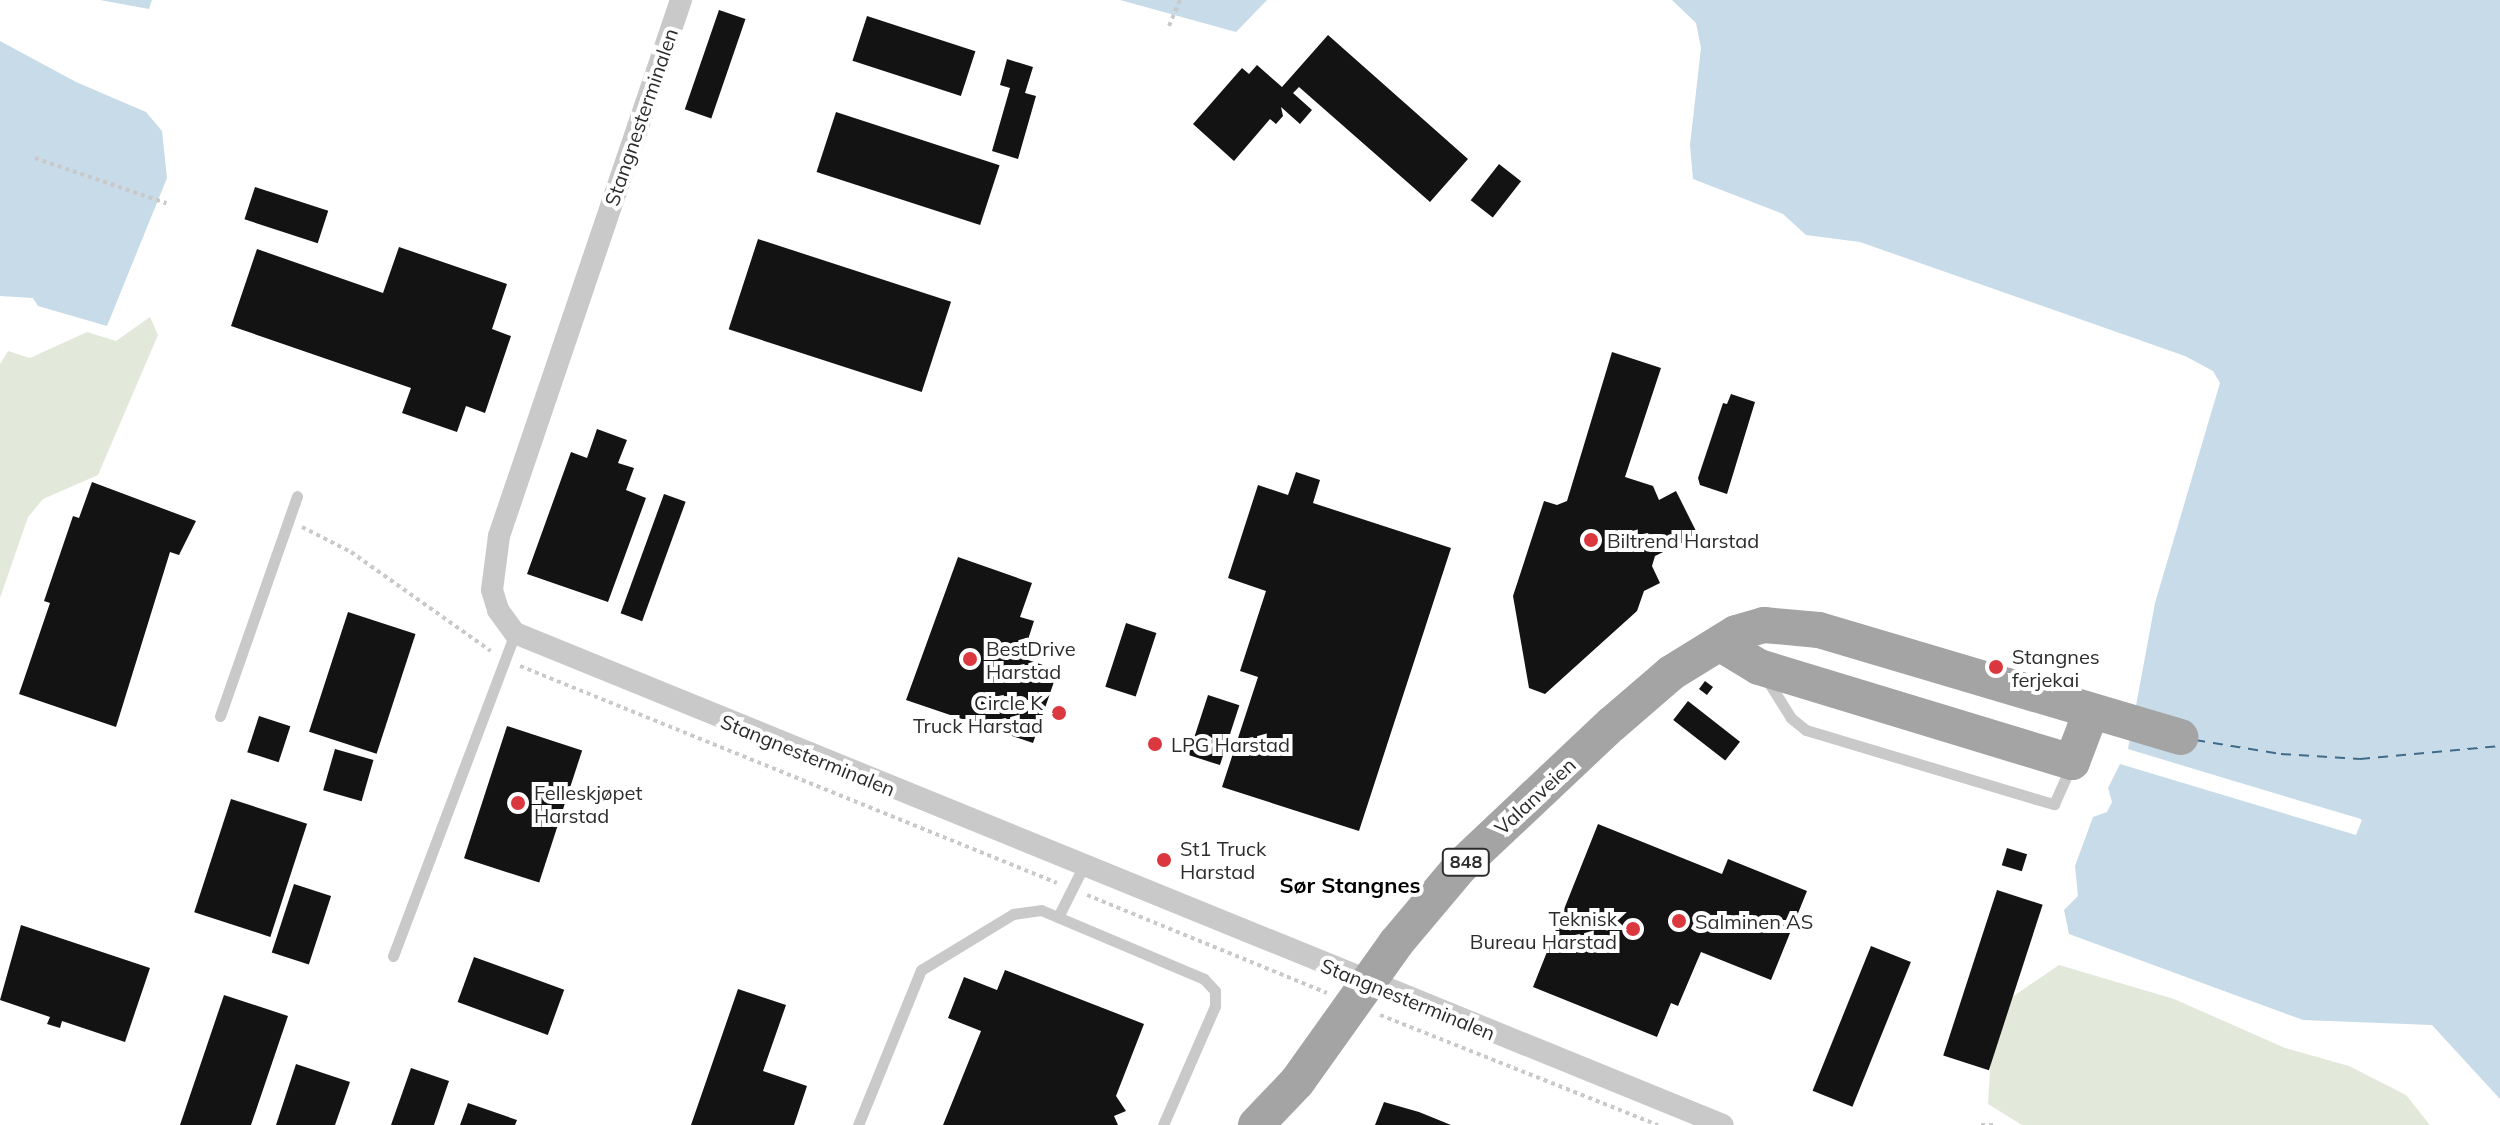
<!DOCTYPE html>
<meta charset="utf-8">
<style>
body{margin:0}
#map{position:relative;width:2500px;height:1125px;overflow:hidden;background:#fff;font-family:Mulish,sans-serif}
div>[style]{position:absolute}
.green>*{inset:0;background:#e2e9da}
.water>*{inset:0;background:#c7dbe8}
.pier>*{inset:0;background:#fff}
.ferry>*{height:2px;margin-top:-1px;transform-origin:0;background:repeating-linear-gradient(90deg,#3f6b89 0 10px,transparent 0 18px)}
.building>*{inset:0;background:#131313;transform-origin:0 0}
.path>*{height:4px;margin-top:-2px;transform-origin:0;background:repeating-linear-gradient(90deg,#c9c9c9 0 4px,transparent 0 8px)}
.lane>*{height:11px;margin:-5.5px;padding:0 5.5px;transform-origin:5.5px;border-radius:5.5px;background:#c9c9c9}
.street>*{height:22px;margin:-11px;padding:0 11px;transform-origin:11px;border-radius:11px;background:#c9c9c9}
.primary>*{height:36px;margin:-18px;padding:0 18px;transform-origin:18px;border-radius:18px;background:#a4a4a4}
.dots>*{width:22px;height:22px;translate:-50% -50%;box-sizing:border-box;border:4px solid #fff;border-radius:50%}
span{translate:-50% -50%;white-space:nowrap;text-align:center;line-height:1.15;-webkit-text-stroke:8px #fff;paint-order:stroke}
.shield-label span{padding:2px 6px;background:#fff;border:2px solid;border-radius:6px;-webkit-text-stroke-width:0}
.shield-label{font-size:18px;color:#2c2c2c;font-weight:700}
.street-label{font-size:20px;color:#2c2c2c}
.poi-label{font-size:20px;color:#2c2c2c}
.left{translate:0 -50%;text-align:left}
.right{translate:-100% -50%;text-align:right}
.neighbourhood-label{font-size:22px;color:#000;font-weight:700}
</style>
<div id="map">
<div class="green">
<div style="clip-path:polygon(150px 317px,158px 335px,98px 475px,43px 499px,28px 517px,0 598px,0 364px,8px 351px,30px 358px,87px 332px,116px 341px)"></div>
<div style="clip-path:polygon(2059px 965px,2174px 999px,2285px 1048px,2349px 1066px,2406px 1095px,2430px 1125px,2022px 1125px,1988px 1104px,1991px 1055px,2012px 997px)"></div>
</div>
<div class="water">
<div style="clip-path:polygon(100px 0,152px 0,149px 9px)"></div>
<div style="clip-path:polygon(1120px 0,1267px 0,1236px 32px)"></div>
<div style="clip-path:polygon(1672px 0,2500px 0,2500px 1099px,2432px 1025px,2303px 1020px,2069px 934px,2064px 910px,2078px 896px,2075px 866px,2093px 817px,2107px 812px,2112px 802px,2108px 788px,2120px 764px,2356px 835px,2362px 820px,2128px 749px,2155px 603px,2220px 383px,2213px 371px,2185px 356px,1860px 242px,1806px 235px,1783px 214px,1693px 179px,1690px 145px,1701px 48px,1696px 23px)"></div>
<div style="clip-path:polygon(0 41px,76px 82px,146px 112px,162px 131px,167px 178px,107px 326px,38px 306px,33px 298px,0 296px)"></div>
</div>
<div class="pier">
<div style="clip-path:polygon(2126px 749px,2361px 819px,2356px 834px,2122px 764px,2354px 830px,2357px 822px)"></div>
</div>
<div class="ferry">
<div style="left:2195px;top:740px;width:87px;rotate:9.2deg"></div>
<div style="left:2281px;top:754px;width:79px;rotate:3.6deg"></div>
<div style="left:2360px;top:759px;width:141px;rotate:-5.3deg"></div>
</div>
<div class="building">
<div style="left:719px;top:10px;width:28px;height:105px;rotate:19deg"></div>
<div style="left:867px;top:16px;width:114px;height:47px;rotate:18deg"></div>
<div style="clip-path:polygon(1328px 35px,1468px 159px,1430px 202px,1299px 87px,1293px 93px,1312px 110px,1300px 124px,1281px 107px,1283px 116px,1276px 124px,1270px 119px,1234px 161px,1193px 124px,1242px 68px,1249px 74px,1257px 65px,1282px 87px)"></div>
<div style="clip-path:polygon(1007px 59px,1033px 67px,1025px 93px,1036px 96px,1018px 159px,992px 151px,1010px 88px,1000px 85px)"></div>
<div style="left:836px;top:112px;width:172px;height:63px;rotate:18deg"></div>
<div style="left:1499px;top:164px;width:28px;height:46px;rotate:38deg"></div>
<div style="left:255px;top:187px;width:77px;height:34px;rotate:18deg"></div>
<div style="left:758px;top:239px;width:203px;height:95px;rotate:18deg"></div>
<div style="clip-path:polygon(399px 247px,507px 284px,492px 329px,511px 336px,485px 413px,466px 406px,457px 432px,402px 413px,411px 388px,231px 326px,257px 249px,383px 293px)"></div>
<div style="clip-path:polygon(1612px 352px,1661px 368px,1625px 477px,1653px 486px,1659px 500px,1676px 491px,1698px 535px,1655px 556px,1652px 566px,1660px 583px,1644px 591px,1637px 611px,1545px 694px,1529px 688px,1513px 596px,1544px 501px,1557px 505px,1567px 501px)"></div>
<div style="clip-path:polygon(1731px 394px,1755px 402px,1727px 494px,1700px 485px,1698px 478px,1723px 403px,1727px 404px)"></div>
<div style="clip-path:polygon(597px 429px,627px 440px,618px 463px,634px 468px,626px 490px,646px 498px,608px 602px,527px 574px,571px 452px,587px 458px)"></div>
<div style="clip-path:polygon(1296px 472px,1320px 480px,1313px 503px,1451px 548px,1359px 831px,1222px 787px,1258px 677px,1240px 671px,1266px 591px,1228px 578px,1258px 485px,1288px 495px)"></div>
<div style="clip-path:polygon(92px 482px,196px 521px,179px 555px,170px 552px,116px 727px,19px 694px,50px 603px,44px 601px,73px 516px,79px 518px)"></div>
<div style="left:664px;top:494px;width:23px;height:127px;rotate:20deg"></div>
<div style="clip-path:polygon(958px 557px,1032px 583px,1020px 617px,1034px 621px,1022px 658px,1058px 670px,1033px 743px,906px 700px)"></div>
<div style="left:348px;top:612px;width:71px;height:126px;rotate:18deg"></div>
<div style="left:1126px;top:623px;width:32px;height:67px;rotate:18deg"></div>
<div style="left:1705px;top:681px;width:10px;height:10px;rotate:37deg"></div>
<div style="left:1208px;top:695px;width:33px;height:63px;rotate:18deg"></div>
<div style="left:1688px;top:701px;width:66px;height:24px;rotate:38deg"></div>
<div style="left:259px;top:716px;width:33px;height:38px;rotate:18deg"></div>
<div style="left:507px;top:726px;width:79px;height:139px;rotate:18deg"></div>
<div style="left:335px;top:749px;width:40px;height:43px;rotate:16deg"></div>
<div style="left:231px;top:799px;width:80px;height:119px;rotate:18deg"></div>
<div style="clip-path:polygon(1598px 824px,1722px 874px,1728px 859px,1807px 891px,1771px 980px,1701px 952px,1678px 1006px,1671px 1003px,1657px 1037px,1533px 987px)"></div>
<div style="left:2007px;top:848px;width:21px;height:18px;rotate:17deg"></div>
<div style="left:294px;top:884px;width:39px;height:72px;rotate:18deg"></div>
<div style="left:1997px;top:890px;width:48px;height:174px;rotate:18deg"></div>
<div style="clip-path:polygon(21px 925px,150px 968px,125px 1042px,62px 1021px,60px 1028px,47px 1024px,50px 1017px,0 1000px)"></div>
<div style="left:1871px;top:946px;width:43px;height:156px;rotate:22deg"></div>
<div style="left:474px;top:957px;width:96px;height:48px;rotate:20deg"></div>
<div style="clip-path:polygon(1005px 970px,1144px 1024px,1116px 1096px,1126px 1111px,1114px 1116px,1118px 1125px,943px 1125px,981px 1031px,948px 1018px,964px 977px,997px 990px)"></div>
<div style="clip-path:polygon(738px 989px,786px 1005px,763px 1071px,807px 1086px,794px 1125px,691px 1125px)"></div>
<div style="clip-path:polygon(224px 995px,288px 1016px,251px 1125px,180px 1125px)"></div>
<div style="clip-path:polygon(296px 1064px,350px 1082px,335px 1125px,276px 1125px)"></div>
<div style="clip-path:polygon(411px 1068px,449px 1081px,434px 1125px,391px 1125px)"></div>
<div style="clip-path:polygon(1384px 1102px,1419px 1112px,1451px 1125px,1375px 1125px)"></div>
<div style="clip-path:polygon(468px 1103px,517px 1120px,515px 1125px,460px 1125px)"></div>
</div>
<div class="path">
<div style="left:1169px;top:26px;width:28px;rotate:-67deg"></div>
<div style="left:35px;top:158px;width:139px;rotate:19deg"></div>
<div style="left:302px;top:527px;width:55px;rotate:27deg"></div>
<div style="left:351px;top:552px;width:171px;rotate:35.3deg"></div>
<div style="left:520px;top:666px;width:579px;rotate:22deg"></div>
<div style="left:1087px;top:895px;width:259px;rotate:22.2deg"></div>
<div style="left:1380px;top:1015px;width:299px;rotate:21.6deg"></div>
<div style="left:1981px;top:1125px;width:12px"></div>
</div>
<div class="lane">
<div style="left:1766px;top:678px;width:47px;rotate:58deg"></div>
<div style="left:1791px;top:718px;width:19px;rotate:39deg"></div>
<div style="left:1806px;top:730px;width:240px;rotate:16.7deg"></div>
<div style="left:2036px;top:799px;width:19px;rotate:16deg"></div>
<div style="left:2054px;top:804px;width:42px;rotate:-65.9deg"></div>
<div style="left:220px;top:716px;width:233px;rotate:-70.7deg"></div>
<div style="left:1058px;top:917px;width:56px;rotate:-63.4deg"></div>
<div style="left:393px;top:956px;width:345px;rotate:-69.3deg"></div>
<div style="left:858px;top:1125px;width:167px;rotate:-67.9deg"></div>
<div style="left:921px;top:970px;width:108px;rotate:-31.3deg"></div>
<div style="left:1013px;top:914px;width:28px;rotate:-8deg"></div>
<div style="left:1041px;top:910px;width:177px;rotate:22.9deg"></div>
<div style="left:1204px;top:979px;width:16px;rotate:47deg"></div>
<div style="left:1215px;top:991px;width:15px;rotate:90deg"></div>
<div style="left:1215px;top:1006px;width:130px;rotate:113.6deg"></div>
</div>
<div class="street">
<div style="left:681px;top:0;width:566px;rotate:108.76deg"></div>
<div style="left:499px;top:536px;width:54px;rotate:97.4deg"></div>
<div style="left:492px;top:590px;width:21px;rotate:73deg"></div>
<div style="left:498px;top:610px;width:29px;rotate:54deg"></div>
<div style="left:515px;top:633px;width:1304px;rotate:22.16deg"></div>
</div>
<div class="primary">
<div style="left:1721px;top:644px;width:44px;rotate:31.2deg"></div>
<div style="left:1759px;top:667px;width:327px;rotate:16.9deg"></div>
<div style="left:2072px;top:762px;width:53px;rotate:-69.2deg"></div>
<div style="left:1256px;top:1125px;width:59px;rotate:-46.4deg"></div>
<div style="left:1297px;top:1082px;width:171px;rotate:-54.5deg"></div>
<div style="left:1396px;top:943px;width:99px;rotate:-49.9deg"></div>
<div style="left:1460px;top:867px;width:209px;rotate:-43.3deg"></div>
<div style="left:1612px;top:724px;width:78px;rotate:-40.8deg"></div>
<div style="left:1671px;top:673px;width:76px;rotate:-31.6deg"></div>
<div style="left:1736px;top:633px;width:29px;rotate:-16deg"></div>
<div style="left:1764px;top:625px;width:55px;rotate:5.2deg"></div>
<div style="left:1819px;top:630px;width:377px;rotate:16.5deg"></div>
</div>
<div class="dots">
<div style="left:1591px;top:540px;background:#db373f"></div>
<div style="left:970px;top:659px;background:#db373f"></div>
<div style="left:1996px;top:667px;background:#db373f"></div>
<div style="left:1059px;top:713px;background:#db373f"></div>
<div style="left:1155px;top:744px;background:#db373f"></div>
<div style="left:518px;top:803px;background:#db373f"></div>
<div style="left:1164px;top:860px;background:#db373f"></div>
<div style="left:1679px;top:921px;background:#db373f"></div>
<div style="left:1633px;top:929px;background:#db373f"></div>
</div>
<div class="shield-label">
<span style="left:1466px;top:862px">848</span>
</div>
<div class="street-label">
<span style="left:641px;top:117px;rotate:-71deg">Stangnesterminalen</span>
<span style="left:808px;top:755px;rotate:22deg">Stangnesterminalen</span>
<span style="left:1535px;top:796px;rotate:-43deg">Valanveien</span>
<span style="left:1408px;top:999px;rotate:22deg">Stangnesterminalen</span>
</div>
<div class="poi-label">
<span class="left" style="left:1607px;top:540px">Biltrend Harstad</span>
<span class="left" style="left:986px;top:660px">BestDrive<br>Harstad</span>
<span class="left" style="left:2012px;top:668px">Stangnes<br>ferjekai</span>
<span class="right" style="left:1043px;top:714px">Circle K<br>Truck Harstad</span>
<span class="left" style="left:1171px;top:744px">LPG Harstad</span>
<span class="left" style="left:534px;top:804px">Felleskjøpet<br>Harstad</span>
<span class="left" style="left:1180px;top:860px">St1 Truck<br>Harstad</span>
<span class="right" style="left:1617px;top:930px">Teknisk<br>Bureau Harstad</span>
<span class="left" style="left:1695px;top:921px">Salminen AS</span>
</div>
<div class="neighbourhood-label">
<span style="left:1350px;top:886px">Sør Stangnes</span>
</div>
</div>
